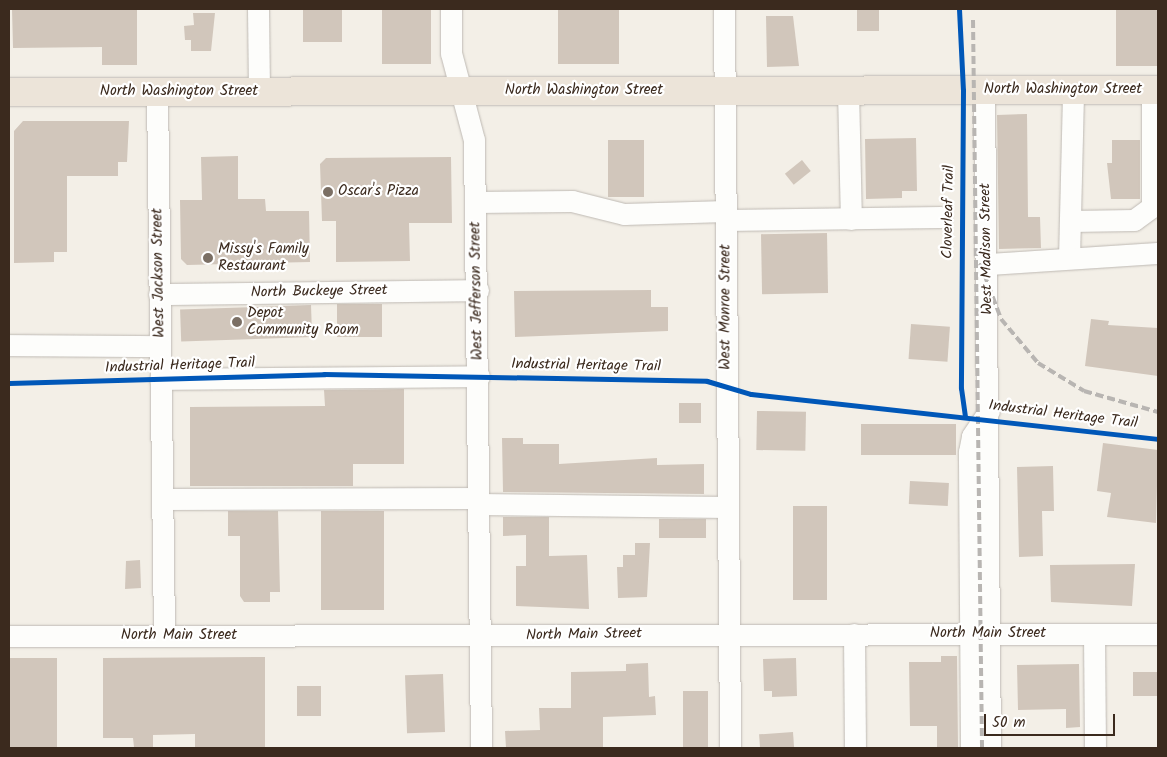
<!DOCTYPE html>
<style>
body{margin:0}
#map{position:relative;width:1167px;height:757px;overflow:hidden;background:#f3efe7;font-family:Kalam,sans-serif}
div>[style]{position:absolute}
.building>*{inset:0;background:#d1c6bb;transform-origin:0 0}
.roads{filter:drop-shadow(0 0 1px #beb9b3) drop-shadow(0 0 1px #beb9b3)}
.minor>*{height:21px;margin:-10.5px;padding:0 10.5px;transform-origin:10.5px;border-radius:10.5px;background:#fdfdfb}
.major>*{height:28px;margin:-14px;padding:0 14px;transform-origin:14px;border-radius:14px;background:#ece4d9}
.rail>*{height:4px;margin-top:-2px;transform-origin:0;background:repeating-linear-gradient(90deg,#b8b5b2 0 8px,transparent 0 12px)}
.cycleway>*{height:5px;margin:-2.5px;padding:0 2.5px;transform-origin:2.5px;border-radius:2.5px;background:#0057b8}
.dots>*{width:14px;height:14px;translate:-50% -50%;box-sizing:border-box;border:2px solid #fff;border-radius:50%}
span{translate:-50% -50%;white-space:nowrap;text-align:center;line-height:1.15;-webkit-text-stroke:4.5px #fff;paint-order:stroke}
.street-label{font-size:15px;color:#3b2a1e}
.poi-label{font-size:15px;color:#3b2a1e}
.left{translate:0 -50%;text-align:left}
.frame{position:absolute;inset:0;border:10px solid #3b2a1e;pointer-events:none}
.scale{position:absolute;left:984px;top:714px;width:131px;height:22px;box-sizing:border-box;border:2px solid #3b2a1e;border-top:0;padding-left:6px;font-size:15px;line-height:18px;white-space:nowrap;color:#3b2a1e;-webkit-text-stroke:4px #fff;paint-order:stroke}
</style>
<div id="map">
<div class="building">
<div style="clip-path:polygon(12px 9px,137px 9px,137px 65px,102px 65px,102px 47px,13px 48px)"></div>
<div style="left:303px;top:9px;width:39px;height:33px"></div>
<div style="left:382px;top:9px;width:49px;height:55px"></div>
<div style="left:558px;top:9px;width:61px;height:55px"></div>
<div style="left:857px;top:9px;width:22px;height:22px"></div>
<div style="left:1116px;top:9px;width:42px;height:57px"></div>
<div style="clip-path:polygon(193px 13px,215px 13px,211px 51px,191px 51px,191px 40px,185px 40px,184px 26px,194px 25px)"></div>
<div style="clip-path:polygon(766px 16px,793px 16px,799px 66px,767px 67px)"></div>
<div style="clip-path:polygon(1027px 114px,1028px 217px,1040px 217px,1041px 248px,999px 249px,997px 115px)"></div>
<div style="clip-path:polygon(23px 121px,129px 121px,127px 162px,118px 162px,118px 176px,67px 176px,67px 252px,54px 252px,54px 262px,14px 263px,14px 131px)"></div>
<div style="clip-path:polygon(916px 138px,917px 191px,902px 191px,902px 198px,866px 199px,865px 139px)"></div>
<div style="left:608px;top:140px;width:36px;height:57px"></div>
<div style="clip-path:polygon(1112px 140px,1140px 140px,1140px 199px,1111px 199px,1107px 163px,1112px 163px)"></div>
<div style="clip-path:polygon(238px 156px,238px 199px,265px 199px,266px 211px,309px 211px,310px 262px,187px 265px,181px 259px,180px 200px,202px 200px,201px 157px)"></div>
<div style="clip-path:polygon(451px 157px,452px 223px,409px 223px,410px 261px,336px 262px,336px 221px,322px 221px,320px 164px,326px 158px)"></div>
<div style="left:802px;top:160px;width:14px;height:22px;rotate:51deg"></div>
<div style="left:827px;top:233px;width:60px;height:66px;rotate:89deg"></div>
<div style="clip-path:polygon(651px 290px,651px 307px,668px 307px,668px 331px,515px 337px,514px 291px)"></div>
<div style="left:337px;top:304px;width:45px;height:33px"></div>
<div style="left:311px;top:305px;width:32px;height:131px;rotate:88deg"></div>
<div style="clip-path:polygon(1091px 319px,1109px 321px,1108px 325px,1158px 328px,1158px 376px,1085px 366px)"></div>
<div style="left:911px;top:324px;width:39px;height:35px;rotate:4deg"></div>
<div style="clip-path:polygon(404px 389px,404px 464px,353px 464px,353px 486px,190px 486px,190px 407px,325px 406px,324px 390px)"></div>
<div style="left:679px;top:403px;width:22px;height:20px"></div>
<div style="left:757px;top:411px;width:49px;height:39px;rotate:1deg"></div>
<div style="left:861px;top:424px;width:95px;height:31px"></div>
<div style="clip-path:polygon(502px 438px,523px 438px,523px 444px,559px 444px,559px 464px,657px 458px,657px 465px,704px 464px,704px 494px,503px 492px)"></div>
<div style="clip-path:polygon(1103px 443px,1158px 450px,1156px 523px,1107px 517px,1111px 493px,1097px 491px)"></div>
<div style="clip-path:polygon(1053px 466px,1054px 511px,1042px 511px,1043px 556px,1019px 557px,1017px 467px)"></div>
<div style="left:910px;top:481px;width:39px;height:23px;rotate:3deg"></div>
<div style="left:793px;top:506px;width:34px;height:94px"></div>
<div style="clip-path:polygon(228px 511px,278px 511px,280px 592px,270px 592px,270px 602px,244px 602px,240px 596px,240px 536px,228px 536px)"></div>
<div style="left:321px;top:511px;width:63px;height:99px"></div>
<div style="clip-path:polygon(503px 517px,549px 517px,549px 556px,587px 555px,589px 609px,516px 606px,516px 566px,526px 566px,526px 535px,503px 536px)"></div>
<div style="left:659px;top:519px;width:47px;height:19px"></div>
<div style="clip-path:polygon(635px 543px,650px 543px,647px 597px,618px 598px,617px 567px,623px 567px,623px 555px,635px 555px)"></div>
<div style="clip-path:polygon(140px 560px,141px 588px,125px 589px,126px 561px)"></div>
<div style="clip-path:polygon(1135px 564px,1132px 606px,1051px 602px,1050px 565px)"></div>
<div style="clip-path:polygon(941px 656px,957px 656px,958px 748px,937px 748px,937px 726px,910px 726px,909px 662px,941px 662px)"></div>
<div style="clip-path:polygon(265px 657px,265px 748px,195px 748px,195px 734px,153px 735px,153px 747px,134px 747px,133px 738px,103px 738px,103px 658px)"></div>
<div style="left:10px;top:658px;width:47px;height:90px"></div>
<div style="clip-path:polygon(796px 658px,797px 696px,772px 697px,772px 691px,764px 691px,763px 659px)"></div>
<div style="clip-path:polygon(648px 663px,649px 697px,655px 696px,656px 715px,603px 717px,603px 747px,506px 748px,505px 731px,540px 730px,539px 708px,571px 708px,571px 672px,626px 671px,626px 664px)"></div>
<div style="clip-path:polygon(1079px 664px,1080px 727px,1066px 728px,1066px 709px,1018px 710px,1017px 665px)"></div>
<div style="left:1133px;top:672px;width:25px;height:24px"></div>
<div style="left:443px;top:674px;width:58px;height:38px;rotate:88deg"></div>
<div style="left:297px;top:686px;width:24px;height:30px"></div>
<div style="left:683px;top:691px;width:25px;height:57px"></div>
<div style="left:793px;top:732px;width:16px;height:34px;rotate:86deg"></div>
</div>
<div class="roads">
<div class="minor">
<div style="left:258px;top:9px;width:83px;rotate:89.3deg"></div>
<div style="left:451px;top:9px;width:44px;rotate:90deg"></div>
<div style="left:451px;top:53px;width:90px;rotate:75.2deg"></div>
<div style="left:474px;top:140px;width:608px;rotate:89.34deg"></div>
<div style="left:724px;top:9px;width:739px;rotate:89.53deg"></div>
<div style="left:848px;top:90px;width:129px;rotate:88.7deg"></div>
<div style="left:984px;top:90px;width:658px;rotate:89.48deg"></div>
<div style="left:157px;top:91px;width:545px;rotate:89.26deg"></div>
<div style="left:476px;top:202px;width:96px;rotate:-0.6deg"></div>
<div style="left:572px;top:201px;width:54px;rotate:14deg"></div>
<div style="left:624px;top:214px;width:102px;rotate:-1.7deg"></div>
<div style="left:726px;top:220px;width:215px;rotate:-0.8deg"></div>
<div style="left:1071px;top:221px;width:63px;rotate:-0.9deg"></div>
<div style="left:1134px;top:220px;width:22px;rotate:-36deg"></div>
<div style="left:1152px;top:207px;width:117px;rotate:-90deg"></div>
<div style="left:1069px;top:258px;width:169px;rotate:-88.6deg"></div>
<div style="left:988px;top:264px;width:170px;rotate:-3.7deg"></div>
<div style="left:159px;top:294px;width:319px;rotate:-0.7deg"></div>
<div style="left:9px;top:345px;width:151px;rotate:0.4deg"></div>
<div style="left:160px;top:379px;width:319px;rotate:-0.5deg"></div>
<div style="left:162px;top:499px;width:317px;rotate:-0.2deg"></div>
<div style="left:479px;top:504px;width:249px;rotate:0.7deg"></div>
<div style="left:854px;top:634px;width:114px;rotate:89.5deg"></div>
<div style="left:1094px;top:634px;width:114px;rotate:89.5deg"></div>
<div style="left:9px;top:636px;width:1149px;rotate:-0.1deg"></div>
<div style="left:971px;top:748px;width:296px;rotate:-90.4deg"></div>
<div style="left:969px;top:452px;width:16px;rotate:-79deg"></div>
<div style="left:972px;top:436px;width:30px;rotate:-56deg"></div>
</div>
<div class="major">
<div style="left:9px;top:92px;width:1149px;rotate:-0.1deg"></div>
</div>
</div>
<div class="rail">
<div style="left:973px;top:20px;width:728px;rotate:89.29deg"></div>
<div style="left:980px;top:263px;width:60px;rotate:69.4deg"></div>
<div style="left:1001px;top:319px;width:57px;rotate:49.9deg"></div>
<div style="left:1038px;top:363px;width:54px;rotate:31.3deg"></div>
<div style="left:1084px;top:391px;width:77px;rotate:15.8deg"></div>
</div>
<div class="cycleway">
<div style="left:959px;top:9px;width:81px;rotate:87.2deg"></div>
<div style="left:963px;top:90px;width:298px;rotate:90.4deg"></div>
<div style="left:961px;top:388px;width:28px;rotate:82deg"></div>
<div style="left:9px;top:383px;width:315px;rotate:-1.6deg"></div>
<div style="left:324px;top:374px;width:383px;rotate:1deg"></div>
<div style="left:707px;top:381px;width:46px;rotate:16.5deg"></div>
<div style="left:751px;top:394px;width:409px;rotate:6.3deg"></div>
</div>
<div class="dots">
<div style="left:328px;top:192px;background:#7b6f64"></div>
<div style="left:208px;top:258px;background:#7b6f64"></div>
<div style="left:237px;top:322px;background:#7b6f64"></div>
</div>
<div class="street-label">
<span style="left:1063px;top:90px">North Washington Street</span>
<span style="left:584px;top:91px">North Washington Street</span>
<span style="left:179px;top:92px">North Washington Street</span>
<span style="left:949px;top:212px;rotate:-89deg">Cloverleaf Trail</span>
<span style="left:987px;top:249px;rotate:-91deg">West Madison Street</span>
<span style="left:159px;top:273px;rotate:-91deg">West Jackson Street</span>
<span style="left:477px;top:291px;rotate:-91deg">West Jefferson Street</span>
<span style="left:319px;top:292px;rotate:-1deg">North Buckeye Street</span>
<span style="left:726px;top:307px;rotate:-90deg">West Monroe Street</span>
<span style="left:180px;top:366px;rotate:-2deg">Industrial Heritage Trail</span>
<span style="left:586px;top:366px;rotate:1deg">Industrial Heritage Trail</span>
<span style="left:1063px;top:415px;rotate:7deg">Industrial Heritage Trail</span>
<span style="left:988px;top:634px">North Main Street</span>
<span style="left:584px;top:635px;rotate:-1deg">North Main Street</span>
<span style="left:179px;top:636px">North Main Street</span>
</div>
<div class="poi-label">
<span class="left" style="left:338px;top:192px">Oscar's Pizza</span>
<span class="left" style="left:218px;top:258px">Missy's Family<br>Restaurant</span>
<span class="left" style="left:247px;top:322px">Depot<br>Community Room</span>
</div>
<div class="frame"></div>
<div class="scale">50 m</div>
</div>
